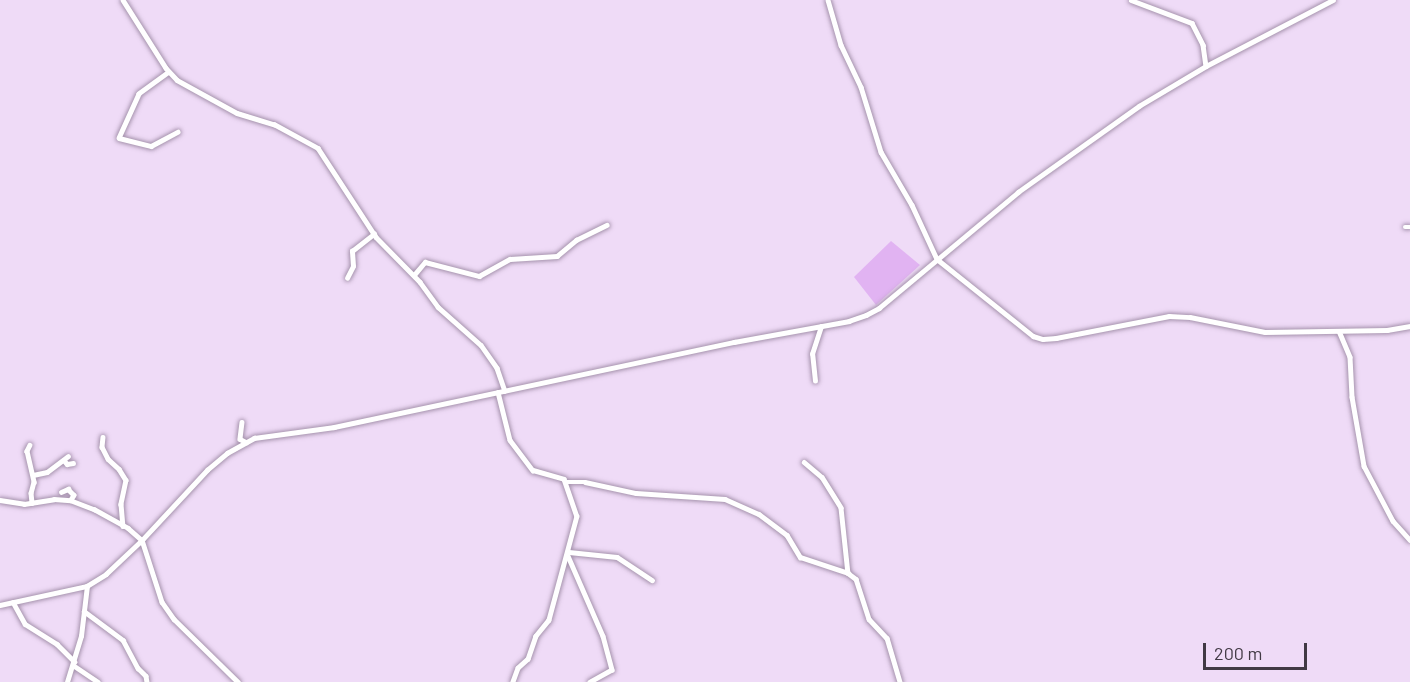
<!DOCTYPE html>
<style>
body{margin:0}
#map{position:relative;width:1410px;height:682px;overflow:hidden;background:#efdbf7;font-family:Barlow,sans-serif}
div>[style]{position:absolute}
.green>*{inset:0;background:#e1b3f2}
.roads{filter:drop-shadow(0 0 2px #a693ad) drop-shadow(0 0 2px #a693ad)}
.minor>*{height:4.5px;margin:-2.25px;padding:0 2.25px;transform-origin:2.25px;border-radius:2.25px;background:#fff}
span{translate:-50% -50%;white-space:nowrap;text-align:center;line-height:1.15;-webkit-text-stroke:4.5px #efdbf7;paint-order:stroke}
.scale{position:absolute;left:1203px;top:643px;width:104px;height:27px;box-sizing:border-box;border:3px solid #413944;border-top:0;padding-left:8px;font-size:18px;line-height:21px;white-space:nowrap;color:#413944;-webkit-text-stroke:4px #efdbf7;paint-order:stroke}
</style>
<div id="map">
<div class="green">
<div style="clip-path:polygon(891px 241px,920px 265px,876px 305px,854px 277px)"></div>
</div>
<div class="roads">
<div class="minor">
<div style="left:123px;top:0;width:80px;rotate:57.7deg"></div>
<div style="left:166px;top:68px;width:16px;rotate:47deg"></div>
<div style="left:177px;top:80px;width:68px;rotate:28.8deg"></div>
<div style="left:237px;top:113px;width:39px;rotate:17deg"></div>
<div style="left:274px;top:124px;width:50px;rotate:28.6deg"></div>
<div style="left:318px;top:148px;width:106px;rotate:56.9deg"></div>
<div style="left:376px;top:237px;width:63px;rotate:45.6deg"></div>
<div style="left:420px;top:282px;width:31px;rotate:54deg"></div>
<div style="left:438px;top:307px;width:57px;rotate:41.5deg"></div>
<div style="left:481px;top:345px;width:28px;rotate:55deg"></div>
<div style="left:497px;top:368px;width:24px;rotate:71deg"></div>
<div style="left:828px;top:0;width:47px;rotate:73.9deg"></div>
<div style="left:841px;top:45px;width:47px;rotate:64.5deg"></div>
<div style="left:861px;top:87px;width:68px;rotate:72.9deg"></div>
<div style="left:881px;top:152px;width:61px;rotate:59.7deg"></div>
<div style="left:912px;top:205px;width:60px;rotate:65.2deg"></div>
<div style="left:937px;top:259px;width:123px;rotate:38.7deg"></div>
<div style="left:1033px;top:336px;width:10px;rotate:17deg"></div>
<div style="left:1043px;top:339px;width:13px;rotate:-4deg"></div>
<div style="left:1056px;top:338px;width:115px;rotate:-11deg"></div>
<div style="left:1169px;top:316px;width:21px;rotate:3deg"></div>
<div style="left:1190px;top:317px;width:76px;rotate:11.3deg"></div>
<div style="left:1265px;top:332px;width:122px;rotate:-0.9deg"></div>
<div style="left:1387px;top:330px;width:23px;rotate:-10deg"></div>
<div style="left:1131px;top:0;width:65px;rotate:20.7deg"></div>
<div style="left:1192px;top:23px;width:25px;rotate:63deg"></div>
<div style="left:1203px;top:45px;width:21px;rotate:82deg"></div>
<div style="left:169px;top:72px;width:37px;rotate:144deg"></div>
<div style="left:139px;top:94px;width:48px;rotate:114.4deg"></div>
<div style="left:119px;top:138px;width:33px;rotate:14deg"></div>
<div style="left:151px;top:146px;width:30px;rotate:-28deg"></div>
<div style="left:1405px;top:227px;width:5px"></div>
<div style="left:414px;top:275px;width:17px;rotate:-50deg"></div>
<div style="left:425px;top:262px;width:56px;rotate:14.5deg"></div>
<div style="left:479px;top:276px;width:35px;rotate:-29deg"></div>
<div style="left:510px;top:259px;width:47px;rotate:-3.7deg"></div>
<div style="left:557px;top:256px;width:25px;rotate:-40deg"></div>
<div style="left:576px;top:240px;width:34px;rotate:-26deg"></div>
<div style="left:347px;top:278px;width:13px;rotate:-63deg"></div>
<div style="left:353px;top:266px;width:15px;rotate:-94deg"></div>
<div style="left:352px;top:251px;width:28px;rotate:-38deg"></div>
<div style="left:1339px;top:331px;width:28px;rotate:67deg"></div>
<div style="left:1350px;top:357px;width:40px;rotate:87.1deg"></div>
<div style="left:1352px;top:397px;width:70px;rotate:80.1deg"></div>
<div style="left:1364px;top:466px;width:62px;rotate:62.2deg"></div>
<div style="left:1393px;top:521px;width:25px;rotate:48deg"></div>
<div style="left:815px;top:381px;width:27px;rotate:-96deg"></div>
<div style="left:812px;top:354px;width:29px;rotate:-72deg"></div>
<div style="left:498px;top:392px;width:49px;rotate:76deg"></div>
<div style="left:510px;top:440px;width:38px;rotate:53deg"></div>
<div style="left:533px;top:470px;width:32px;rotate:16deg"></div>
<div style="left:564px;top:479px;width:39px;rotate:71deg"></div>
<div style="left:577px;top:516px;width:108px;rotate:105.1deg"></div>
<div style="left:549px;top:620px;width:21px;rotate:129deg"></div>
<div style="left:536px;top:636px;width:24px;rotate:109deg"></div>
<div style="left:528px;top:659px;width:13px;rotate:138deg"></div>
<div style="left:518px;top:668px;width:15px;rotate:110deg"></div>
<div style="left:242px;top:422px;width:17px;rotate:97deg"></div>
<div style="left:240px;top:439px;width:7px;rotate:27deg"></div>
<div style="left:103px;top:437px;width:10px;rotate:96deg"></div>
<div style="left:102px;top:447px;width:13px;rotate:63deg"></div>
<div style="left:108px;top:459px;width:15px;rotate:42deg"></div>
<div style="left:119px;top:469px;width:13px;rotate:58deg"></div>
<div style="left:126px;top:480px;width:25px;rotate:102deg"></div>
<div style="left:121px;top:504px;width:22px;rotate:85deg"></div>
<div style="left:30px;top:445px;width:7px;rotate:117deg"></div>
<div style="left:27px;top:451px;width:32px;rotate:77deg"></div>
<div style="left:34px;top:482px;width:11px;rotate:105deg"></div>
<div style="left:31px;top:493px;width:10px;rotate:84deg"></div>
<div style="left:64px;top:460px;width:5px;rotate:53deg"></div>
<div style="left:67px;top:464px;width:6px;rotate:-9deg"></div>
<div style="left:804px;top:462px;width:23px;rotate:40deg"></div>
<div style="left:822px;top:477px;width:36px;rotate:58deg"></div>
<div style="left:841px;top:508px;width:65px;rotate:83.9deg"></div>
<div style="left:33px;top:475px;width:14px;rotate:-12deg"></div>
<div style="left:47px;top:472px;width:26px;rotate:-37deg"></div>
<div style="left:567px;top:482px;width:18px"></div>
<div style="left:585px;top:482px;width:52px;rotate:12.2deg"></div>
<div style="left:636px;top:493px;width:89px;rotate:3.9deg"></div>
<div style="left:725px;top:499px;width:37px;rotate:24deg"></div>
<div style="left:759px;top:514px;width:35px;rotate:37deg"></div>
<div style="left:787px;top:535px;width:26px;rotate:59deg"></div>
<div style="left:800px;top:557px;width:51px;rotate:18.4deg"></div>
<div style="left:848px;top:573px;width:10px;rotate:37deg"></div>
<div style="left:856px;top:579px;width:42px;rotate:72deg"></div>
<div style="left:869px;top:619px;width:26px;rotate:47deg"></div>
<div style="left:887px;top:638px;width:46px;rotate:73.5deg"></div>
<div style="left:61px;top:492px;width:8px;rotate:-23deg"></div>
<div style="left:68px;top:489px;width:8px;rotate:45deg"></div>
<div style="left:74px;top:495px;width:6px;rotate:121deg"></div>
<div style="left:0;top:500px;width:24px;rotate:9deg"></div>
<div style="left:24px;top:504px;width:30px;rotate:-9deg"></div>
<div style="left:54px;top:499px;width:16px;rotate:4deg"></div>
<div style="left:70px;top:500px;width:26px;rotate:21deg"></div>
<div style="left:94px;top:509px;width:39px;rotate:29deg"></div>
<div style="left:128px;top:528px;width:18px;rotate:41deg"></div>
<div style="left:142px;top:540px;width:96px;rotate:-47.1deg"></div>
<div style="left:207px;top:470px;width:26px;rotate:-40deg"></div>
<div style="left:227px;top:453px;width:31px;rotate:-29deg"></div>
<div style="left:254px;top:438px;width:81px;rotate:-7.8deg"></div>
<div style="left:334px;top:427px;width:409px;rotate:-12deg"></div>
<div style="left:734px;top:342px;width:117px;rotate:-10.3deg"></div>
<div style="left:849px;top:321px;width:18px;rotate:-19deg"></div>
<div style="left:866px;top:315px;width:15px;rotate:-28deg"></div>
<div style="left:879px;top:308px;width:181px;rotate:-39.8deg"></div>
<div style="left:1018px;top:192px;width:148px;rotate:-35.4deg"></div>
<div style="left:1139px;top:106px;width:78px;rotate:-30.8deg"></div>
<div style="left:1206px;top:66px;width:143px;rotate:-27.5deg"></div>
<div style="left:569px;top:552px;width:48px;rotate:5.9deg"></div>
<div style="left:617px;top:557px;width:42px;rotate:33.3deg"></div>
<div style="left:568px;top:556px;width:87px;rotate:66.4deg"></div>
<div style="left:603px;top:636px;width:35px;rotate:75deg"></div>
<div style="left:612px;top:670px;width:25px;rotate:151deg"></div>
<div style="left:13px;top:602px;width:25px;rotate:61deg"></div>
<div style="left:25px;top:624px;width:38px;rotate:32deg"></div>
<div style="left:57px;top:644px;width:25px;rotate:45deg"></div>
<div style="left:0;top:605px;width:89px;rotate:-12.3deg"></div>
<div style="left:87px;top:586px;width:22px;rotate:-32deg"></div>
<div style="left:106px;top:574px;width:50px;rotate:-43.4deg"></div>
<div style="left:142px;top:540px;width:65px;rotate:72.1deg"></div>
<div style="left:162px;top:602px;width:21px;rotate:55deg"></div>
<div style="left:174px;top:619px;width:90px;rotate:44.5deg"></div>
<div style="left:84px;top:611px;width:49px;rotate:36.6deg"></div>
<div style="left:123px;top:640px;width:32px;rotate:62deg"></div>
<div style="left:138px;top:668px;width:11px;rotate:45deg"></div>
<div style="left:146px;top:676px;width:6px;rotate:81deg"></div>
<div style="left:73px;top:665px;width:30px;rotate:34deg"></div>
<div style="left:67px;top:682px;width:48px;rotate:-73.1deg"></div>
<div style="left:81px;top:636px;width:50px;rotate:-83.2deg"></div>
</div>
</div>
<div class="scale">200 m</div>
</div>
